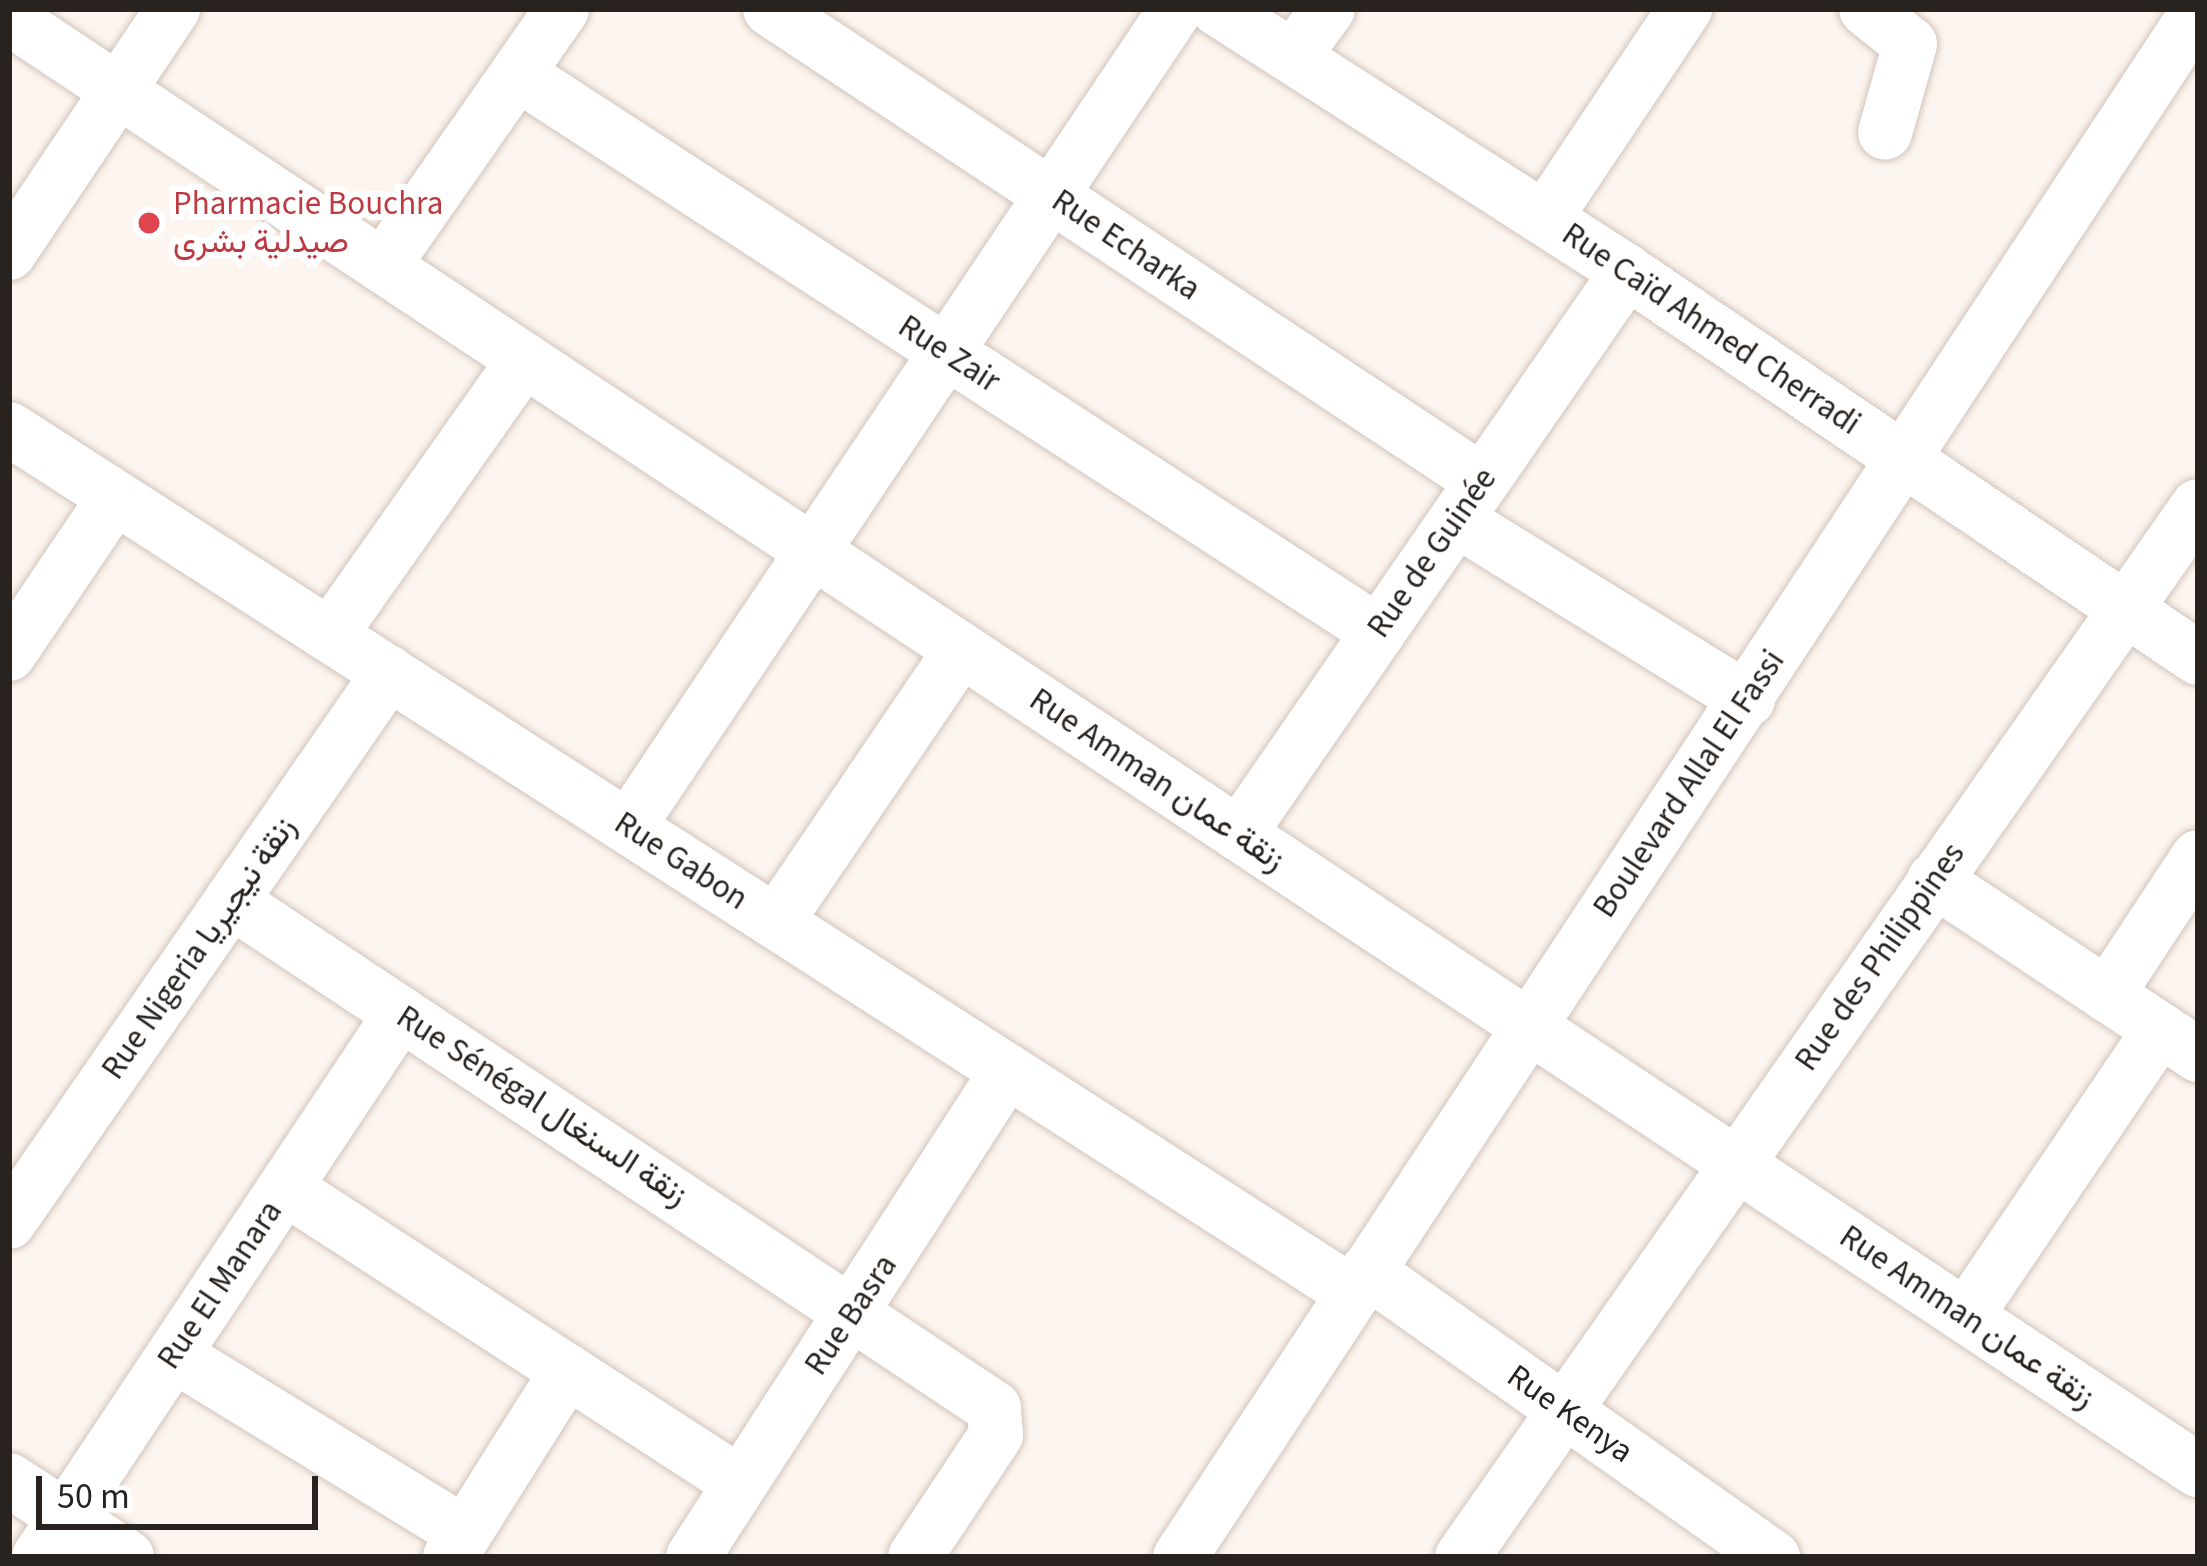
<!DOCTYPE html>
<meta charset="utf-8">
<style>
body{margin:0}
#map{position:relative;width:2207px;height:1566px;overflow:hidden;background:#fdf5ef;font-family:"Source Sans 3",Vazirmatn,sans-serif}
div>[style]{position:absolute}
.roads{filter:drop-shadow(0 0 3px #d2c5bc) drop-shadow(0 0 3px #d2c5bc)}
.minor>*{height:54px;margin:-27px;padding:0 27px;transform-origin:27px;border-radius:27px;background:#fff}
.dots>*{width:33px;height:33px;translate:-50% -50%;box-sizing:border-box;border:6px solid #fff;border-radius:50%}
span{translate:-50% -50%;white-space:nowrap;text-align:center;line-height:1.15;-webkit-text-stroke:12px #fff;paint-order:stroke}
.health-label{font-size:33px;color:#be3a42}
.left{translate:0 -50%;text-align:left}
.street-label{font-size:33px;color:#28231f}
.frame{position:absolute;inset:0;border:12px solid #28231f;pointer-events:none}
.scale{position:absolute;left:36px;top:1476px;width:282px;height:54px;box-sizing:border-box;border:6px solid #28231f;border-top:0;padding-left:15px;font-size:36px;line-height:42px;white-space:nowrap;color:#28231f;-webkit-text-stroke:9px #fff;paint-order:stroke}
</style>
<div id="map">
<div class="roads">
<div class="minor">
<div style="left:770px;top:9px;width:854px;rotate:33.54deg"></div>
<div style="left:1218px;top:9px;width:486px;rotate:32.7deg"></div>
<div style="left:1627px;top:272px;width:689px;rotate:34.06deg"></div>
<div style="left:1866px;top:9px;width:56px;rotate:38.5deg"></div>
<div style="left:1910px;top:44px;width:92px;rotate:105.7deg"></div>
<div style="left:9px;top:18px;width:2627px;rotate:33.56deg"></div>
<div style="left:1294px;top:56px;width:58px;rotate:-54.1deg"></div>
<div style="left:521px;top:76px;width:1022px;rotate:32.97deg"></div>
<div style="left:1545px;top:218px;width:252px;rotate:-56.2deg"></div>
<div style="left:9px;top:253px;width:294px;rotate:-56.1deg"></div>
<div style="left:383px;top:266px;width:313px;rotate:-55.1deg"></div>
<div style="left:9px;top:429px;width:1598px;rotate:32.74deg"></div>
<div style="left:1457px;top:520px;width:342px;rotate:31.7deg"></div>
<div style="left:330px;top:635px;width:337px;rotate:-54.8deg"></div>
<div style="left:9px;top:654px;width:189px;rotate:-56deg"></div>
<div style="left:628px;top:827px;width:985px;rotate:-56.18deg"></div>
<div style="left:1239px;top:834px;width:683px;rotate:-55.38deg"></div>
<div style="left:1934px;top:880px;width:317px;rotate:33.5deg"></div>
<div style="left:231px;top:901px;width:916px;rotate:33.6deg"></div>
<div style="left:994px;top:1408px;width:27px;rotate:86deg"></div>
<div style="left:996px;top:1435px;width:146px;rotate:123.6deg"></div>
<div style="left:776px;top:922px;width:329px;rotate:-55.8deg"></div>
<div style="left:2107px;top:995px;width:165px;rotate:-56.6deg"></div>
<div style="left:285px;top:1188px;width:540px;rotate:32.98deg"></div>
<div style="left:9px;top:1222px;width:668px;rotate:-55.31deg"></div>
<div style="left:1367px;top:1271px;width:497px;rotate:35.2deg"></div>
<div style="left:1966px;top:1316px;width:346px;rotate:-55.9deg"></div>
<div style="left:174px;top:1355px;width:341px;rotate:31.5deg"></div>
<div style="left:9px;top:1480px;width:141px;rotate:33.1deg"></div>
<div style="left:39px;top:1557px;width:653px;rotate:-56.36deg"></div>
<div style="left:450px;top:1557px;width:220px;rotate:-57.8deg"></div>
<div style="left:693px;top:1557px;width:579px;rotate:-57.13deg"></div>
<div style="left:1180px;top:1557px;width:1851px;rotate:-56.64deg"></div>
<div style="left:1462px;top:1557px;width:1283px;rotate:-55deg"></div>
</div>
</div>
<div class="dots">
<div style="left:149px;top:223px;background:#e0444e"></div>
</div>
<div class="health-label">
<span class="left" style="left:173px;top:223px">Pharmacie Bouchra<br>صيدلية بشرى</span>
</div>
<div class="street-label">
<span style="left:1126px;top:245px;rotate:34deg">Rue Echarka</span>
<span style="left:1711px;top:329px;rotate:34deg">Rue Caïd Ahmed Cherradi</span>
<span style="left:949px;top:354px;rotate:33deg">Rue Zair</span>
<span style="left:1432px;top:553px;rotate:-55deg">Rue de Guinée</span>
<span style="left:1157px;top:780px;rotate:34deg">Rue Amman زنقة عمان</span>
<span style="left:1689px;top:784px;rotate:-56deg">Boulevard Allal El Fassi</span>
<span style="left:681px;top:861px;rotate:33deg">Rue Gabon</span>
<span style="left:199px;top:948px;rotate:-55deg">Rue Nigeria زنقة نيجيريا</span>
<span style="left:1880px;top:957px;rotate:-55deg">Rue des Philippines</span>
<span style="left:542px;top:1106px;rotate:33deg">Rue Sénégal زنقة السنغال</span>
<span style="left:220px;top:1285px;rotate:-56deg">Rue El Manara</span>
<span style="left:851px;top:1315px;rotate:-56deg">Rue Basra</span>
<span style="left:1967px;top:1317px;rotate:34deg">Rue Amman زنقة عمان</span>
<span style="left:1570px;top:1414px;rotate:35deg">Rue Kenya</span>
</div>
<div class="frame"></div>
<div class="scale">50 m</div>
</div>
